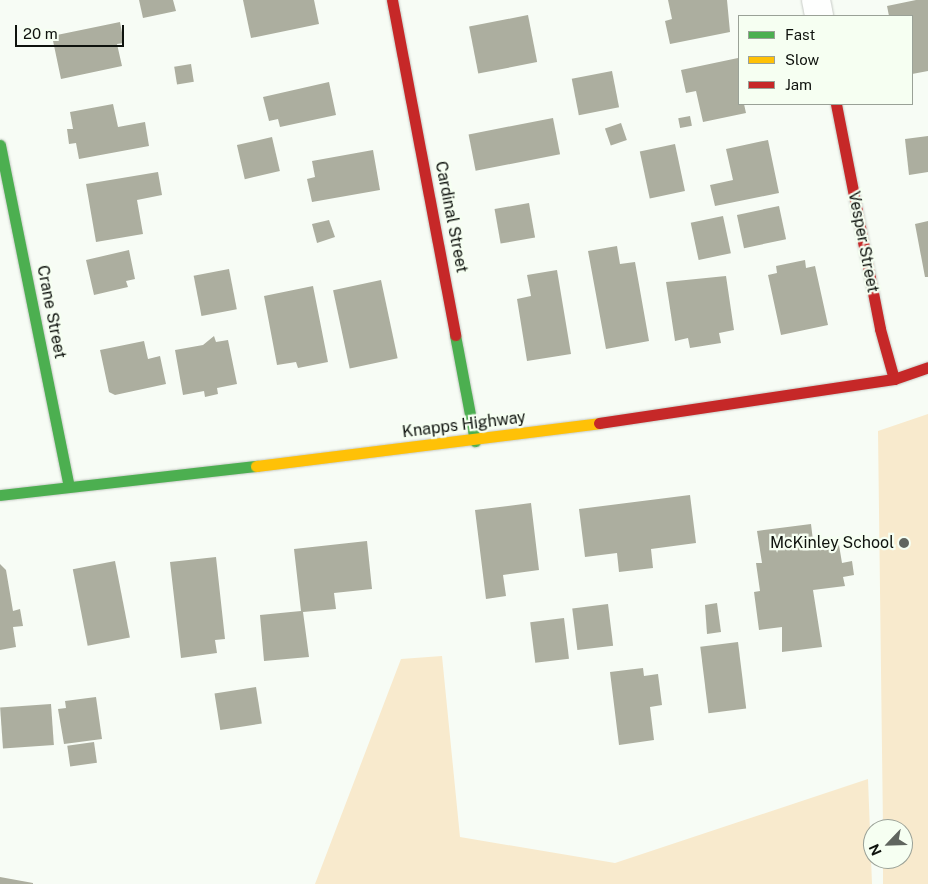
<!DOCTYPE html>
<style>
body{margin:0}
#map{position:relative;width:928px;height:884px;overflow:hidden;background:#f7fcf5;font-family:"Public Sans",sans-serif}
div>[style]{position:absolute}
.green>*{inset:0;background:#f8eacd}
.building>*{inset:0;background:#acae9f;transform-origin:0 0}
.roads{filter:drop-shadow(0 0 1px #c7cbc6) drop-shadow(0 0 1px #c7cbc6)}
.street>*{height:28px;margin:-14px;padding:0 14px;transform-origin:14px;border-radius:14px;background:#fefffe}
.fast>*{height:11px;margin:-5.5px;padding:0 5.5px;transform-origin:5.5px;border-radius:5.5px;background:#4caf50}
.slow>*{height:11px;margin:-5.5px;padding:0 5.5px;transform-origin:5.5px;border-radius:5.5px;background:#ffc107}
.jam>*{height:11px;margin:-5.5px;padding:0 5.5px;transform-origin:5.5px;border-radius:5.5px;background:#c62828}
.dots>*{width:14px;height:14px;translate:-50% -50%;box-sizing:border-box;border:2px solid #f6fff2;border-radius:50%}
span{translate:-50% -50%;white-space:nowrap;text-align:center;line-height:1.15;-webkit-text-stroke:4.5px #f6fff2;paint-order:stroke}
.street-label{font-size:16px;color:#0f130e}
.poi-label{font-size:16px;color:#0f130e}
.right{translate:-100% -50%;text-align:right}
.legend{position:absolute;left:738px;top:15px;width:175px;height:90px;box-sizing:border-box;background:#f6fff2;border:1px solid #9aa197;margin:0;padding:6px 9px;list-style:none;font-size:15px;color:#0f130e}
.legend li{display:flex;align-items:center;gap:10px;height:25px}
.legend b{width:25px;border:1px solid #9aa197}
.north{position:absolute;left:863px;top:819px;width:50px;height:50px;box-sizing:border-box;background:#f6fff2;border:1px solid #9aa197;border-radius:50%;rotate:246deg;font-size:14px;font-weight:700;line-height:20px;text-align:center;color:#0f130e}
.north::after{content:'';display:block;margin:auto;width:18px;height:22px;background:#60655f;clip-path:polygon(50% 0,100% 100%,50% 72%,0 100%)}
.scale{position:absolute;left:15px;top:25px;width:109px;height:22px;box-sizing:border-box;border:2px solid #0f130e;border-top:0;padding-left:6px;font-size:15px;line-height:18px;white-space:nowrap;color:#0f130e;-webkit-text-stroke:4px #f6fff2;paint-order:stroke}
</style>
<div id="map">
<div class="green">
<div style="clip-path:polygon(928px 414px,928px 884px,883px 884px,883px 859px,903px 859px,903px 829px,883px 829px,878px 431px)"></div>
<div style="clip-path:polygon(442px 656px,460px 837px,615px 863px,868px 779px,872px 884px,315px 884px,401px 659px)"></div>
</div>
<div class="building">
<div style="clip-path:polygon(139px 0,173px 0,176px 11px,143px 18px)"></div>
<div style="clip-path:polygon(243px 0,314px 0,319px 24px,251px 38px)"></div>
<div style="clip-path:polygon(668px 0,727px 0,730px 32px,670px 44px,665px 21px,672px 19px)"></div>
<div style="clip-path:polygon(916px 0,928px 0,928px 71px,912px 74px,912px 16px,889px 16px,887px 6px)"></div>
<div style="left:528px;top:15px;width:48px;height:60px;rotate:79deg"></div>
<div style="clip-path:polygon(120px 22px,124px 43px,117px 44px,122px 66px,61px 79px,52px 36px)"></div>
<div style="clip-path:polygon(738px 58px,739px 104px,744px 104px,746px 113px,703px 122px,696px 91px,686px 93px,681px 70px)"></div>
<div style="left:191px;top:64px;width:18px;height:17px;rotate:81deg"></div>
<div style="left:612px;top:71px;width:37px;height:41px;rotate:79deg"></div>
<div style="clip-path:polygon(329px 82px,336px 115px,280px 127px,278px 119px,269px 121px,263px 97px)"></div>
<div style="clip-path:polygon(113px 104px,118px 127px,145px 122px,149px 146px,79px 159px,76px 143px,69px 144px,67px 129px,73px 129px,70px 112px)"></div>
<div style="left:690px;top:116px;width:10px;height:12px;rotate:79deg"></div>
<div style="left:553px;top:118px;width:37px;height:86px;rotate:79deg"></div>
<div style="left:621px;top:123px;width:18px;height:17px;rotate:71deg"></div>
<div style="clip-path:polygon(928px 136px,928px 172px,909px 175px,905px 139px)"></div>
<div style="left:272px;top:137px;width:35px;height:36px;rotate:77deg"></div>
<div style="clip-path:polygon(768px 140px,779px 193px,715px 206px,710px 185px,733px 180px,726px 149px)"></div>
<div style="left:675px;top:144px;width:48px;height:36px;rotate:78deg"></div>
<div style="clip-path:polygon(373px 150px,380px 190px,312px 202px,307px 179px,315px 177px,312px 161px)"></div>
<div style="clip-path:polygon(158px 172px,162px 195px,137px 200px,143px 234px,96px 242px,86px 184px)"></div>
<div style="left:529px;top:203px;width:35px;height:35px;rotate:80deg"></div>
<div style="left:779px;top:206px;width:34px;height:43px;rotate:78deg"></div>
<div style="left:723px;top:216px;width:38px;height:33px;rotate:78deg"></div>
<div style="clip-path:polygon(329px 220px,335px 237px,317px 243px,312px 224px)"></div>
<div style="clip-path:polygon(928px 221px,928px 277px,925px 277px,915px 224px)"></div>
<div style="clip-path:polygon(617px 246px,620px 264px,635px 262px,649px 341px,606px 349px,588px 251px)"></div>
<div style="clip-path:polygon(129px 250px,135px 279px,126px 281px,128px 287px,94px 295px,86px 260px)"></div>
<div style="clip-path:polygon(805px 260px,806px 268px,815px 266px,828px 325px,781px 335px,768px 275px,777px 273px,776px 266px)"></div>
<div style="left:229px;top:269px;width:41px;height:36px;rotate:79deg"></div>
<div style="clip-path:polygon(557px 270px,571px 354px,527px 361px,517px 299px,531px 296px,527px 275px)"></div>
<div style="clip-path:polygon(726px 276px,734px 330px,719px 333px,721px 343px,690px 348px,688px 338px,675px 341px,666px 282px)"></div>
<div style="left:381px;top:280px;width:80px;height:49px;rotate:78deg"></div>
<div style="clip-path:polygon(313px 286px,328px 362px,298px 368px,296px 362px,277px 365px,264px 296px)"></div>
<div style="clip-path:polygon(214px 336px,216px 342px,228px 340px,237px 384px,217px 388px,218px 394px,205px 397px,204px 391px,183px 395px,175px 350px,203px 345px)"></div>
<div style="clip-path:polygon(144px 341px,148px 359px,160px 356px,166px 384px,115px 395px,109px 392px,100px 350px)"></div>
<div style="clip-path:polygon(690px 495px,696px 543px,651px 549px,653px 568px,619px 572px,617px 553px,585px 557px,579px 509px)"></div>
<div style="clip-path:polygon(531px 503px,539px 570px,503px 575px,506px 596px,486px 599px,475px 510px)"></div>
<div style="clip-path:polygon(811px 524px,814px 549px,839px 545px,842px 563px,852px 561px,854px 575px,843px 577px,845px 586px,813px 590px,822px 647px,782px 652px,782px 627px,759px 630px,754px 592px,760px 591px,756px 563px,762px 563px,757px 531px)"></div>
<div style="clip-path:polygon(367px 541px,372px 589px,334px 593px,336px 609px,303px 612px,309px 657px,264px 661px,260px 615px,301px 611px,294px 549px)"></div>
<div style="clip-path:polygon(216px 557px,225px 639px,215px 640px,217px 653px,181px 658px,170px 562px)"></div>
<div style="left:115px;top:561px;width:78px;height:43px;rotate:79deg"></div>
<div style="clip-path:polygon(0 564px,6px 570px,13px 611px,20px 609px,23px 626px,13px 627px,16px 647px,0 650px)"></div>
<div style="clip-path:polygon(717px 603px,721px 632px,707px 634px,705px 605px)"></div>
<div style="left:608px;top:604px;width:42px;height:36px;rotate:83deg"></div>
<div style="left:564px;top:618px;width:41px;height:34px;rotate:83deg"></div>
<div style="left:738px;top:642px;width:67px;height:38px;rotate:83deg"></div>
<div style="clip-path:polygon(643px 668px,644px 676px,658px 674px,662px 705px,650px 707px,654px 740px,619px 745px,610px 672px)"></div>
<div style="left:256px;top:687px;width:37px;height:42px;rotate:81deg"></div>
<div style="clip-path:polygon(96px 697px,102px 739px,64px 744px,58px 709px,66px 708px,65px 701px)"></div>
<div style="left:51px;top:704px;width:41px;height:51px;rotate:86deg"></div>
<div style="left:94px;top:742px;width:21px;height:27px;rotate:82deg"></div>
<div style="clip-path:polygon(0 877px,33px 883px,33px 884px,0 884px)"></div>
</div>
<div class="roads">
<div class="street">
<div style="left:816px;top:0;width:16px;rotate:79deg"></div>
</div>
<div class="fast">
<div style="left:0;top:145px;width:348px;rotate:78.6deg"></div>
<div style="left:455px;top:335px;width:108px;rotate:79.3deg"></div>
<div style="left:0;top:495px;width:258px;rotate:-6.5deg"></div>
</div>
<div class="slow">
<div style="left:256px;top:466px;width:346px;rotate:-7.1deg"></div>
</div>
<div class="jam">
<div style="left:392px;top:0;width:341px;rotate:79.3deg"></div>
<div style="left:836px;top:104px;width:229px;rotate:78.9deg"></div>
<div style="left:880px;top:329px;width:52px;rotate:74.4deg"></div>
<div style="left:599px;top:423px;width:298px;rotate:-8.5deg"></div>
<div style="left:894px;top:379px;width:36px;rotate:-19deg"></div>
</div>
</div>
<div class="dots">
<div style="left:904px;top:543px;background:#60655f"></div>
</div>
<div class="street-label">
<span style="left:451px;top:217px;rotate:79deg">Cardinal Street</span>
<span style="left:863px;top:242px;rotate:79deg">Vesper Street</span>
<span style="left:51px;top:312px;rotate:79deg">Crane Street</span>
<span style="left:464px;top:425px;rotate:-7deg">Knapps Highway</span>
</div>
<div class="poi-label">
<span class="right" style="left:894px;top:543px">McKinley School</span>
</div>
<ul class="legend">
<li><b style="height:6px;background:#4caf50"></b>Fast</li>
<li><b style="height:6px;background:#ffc107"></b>Slow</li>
<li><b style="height:6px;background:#c62828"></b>Jam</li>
</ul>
<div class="north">N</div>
<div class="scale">20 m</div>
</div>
